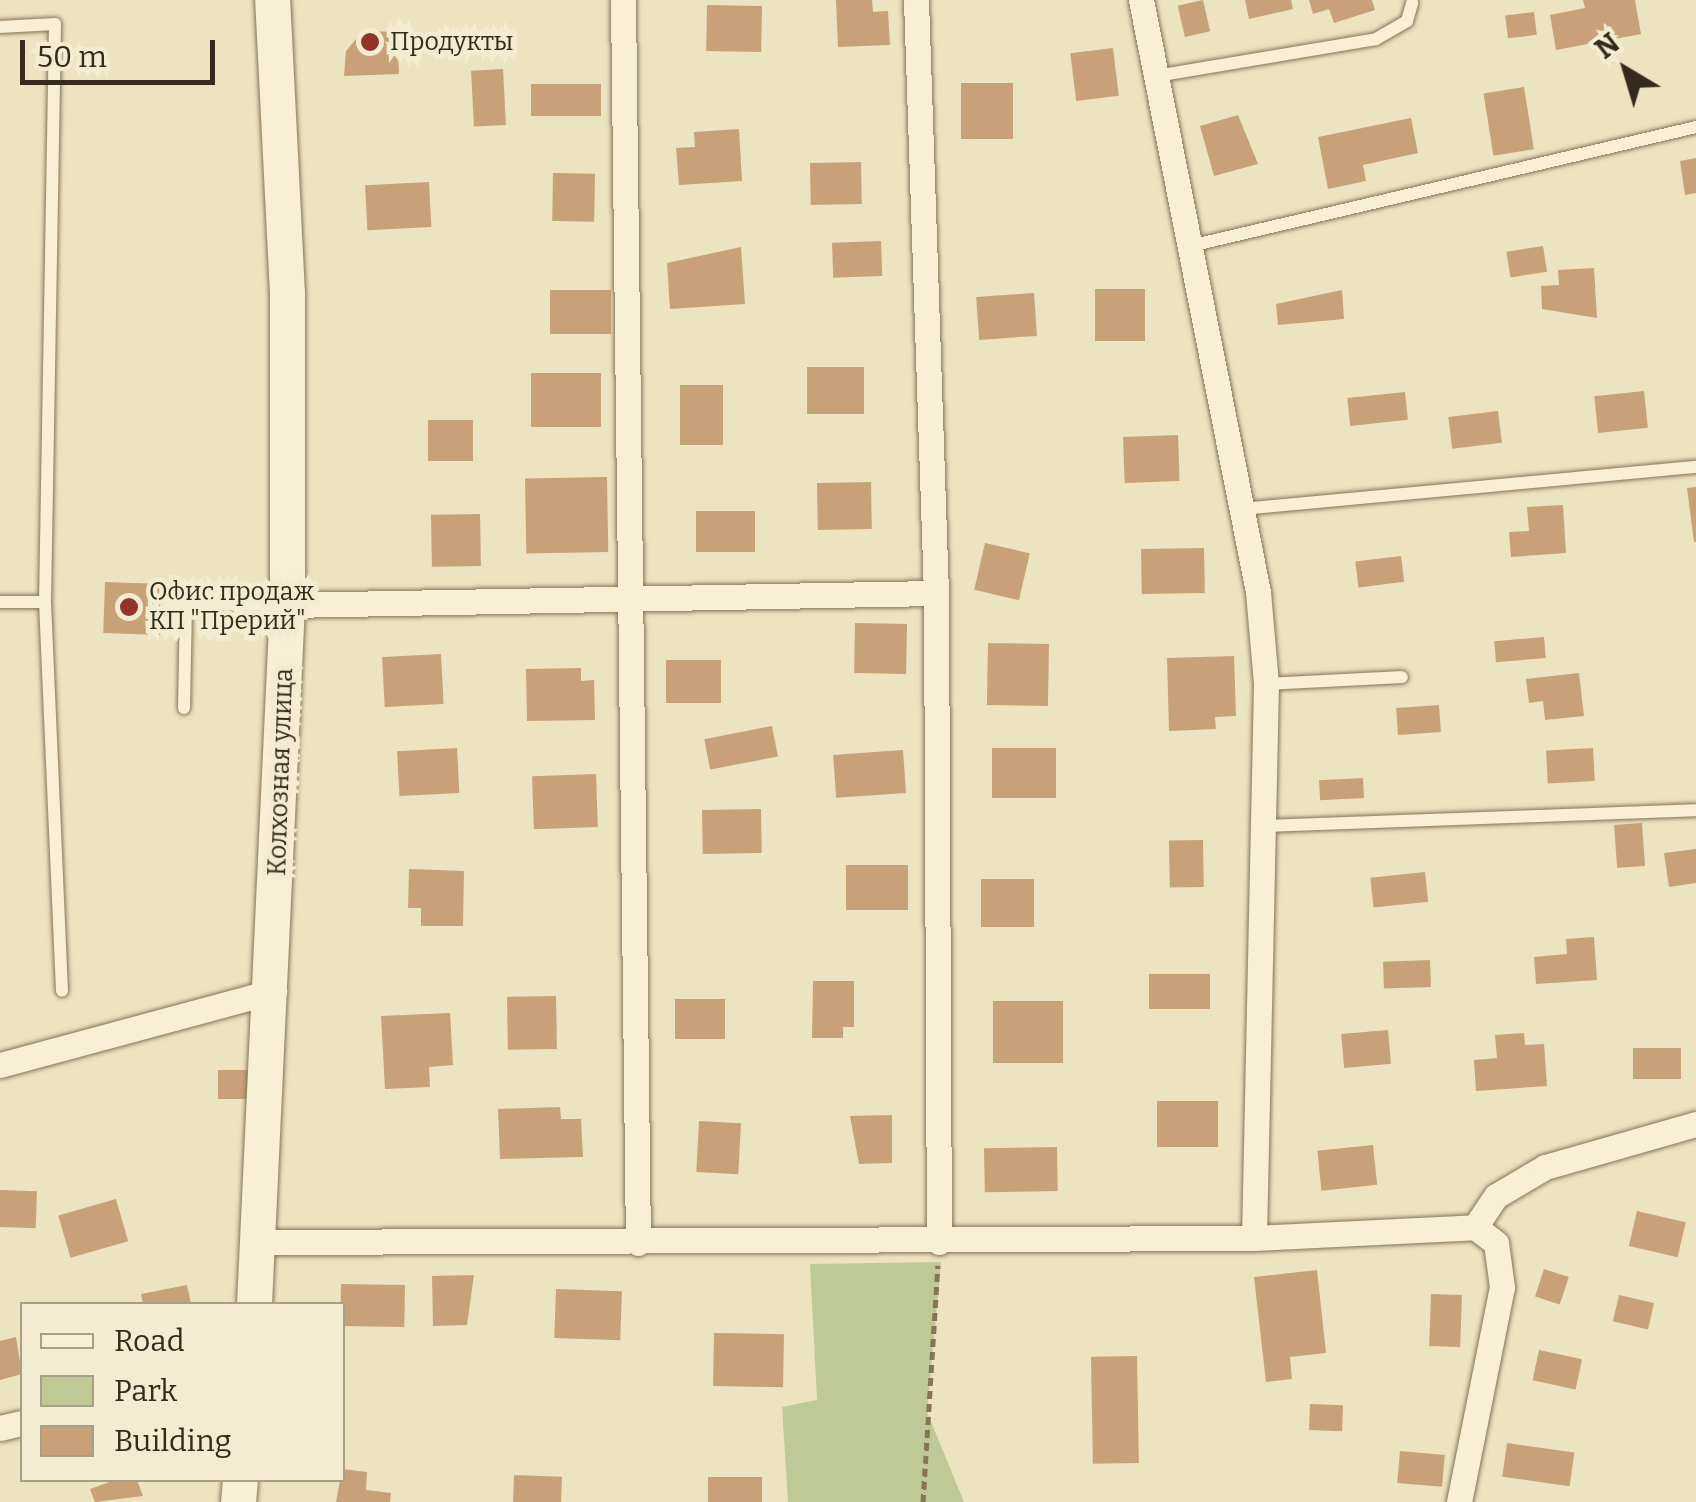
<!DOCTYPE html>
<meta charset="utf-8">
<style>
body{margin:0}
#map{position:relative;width:1696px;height:1502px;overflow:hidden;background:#ece3c1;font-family:Bitter,serif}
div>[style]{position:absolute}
.green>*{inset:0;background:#bfc996}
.building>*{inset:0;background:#c9a179;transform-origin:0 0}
.path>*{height:5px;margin-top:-2.5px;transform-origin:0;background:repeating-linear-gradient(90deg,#85745a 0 8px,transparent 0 13px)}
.roads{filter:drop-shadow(0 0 2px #85745a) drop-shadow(0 0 2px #85745a)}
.service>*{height:12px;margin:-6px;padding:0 6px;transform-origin:6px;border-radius:6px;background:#f7f0d4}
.minor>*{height:25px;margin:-12.5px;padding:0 12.5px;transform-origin:12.5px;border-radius:12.5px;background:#f7f0d4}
.secondary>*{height:35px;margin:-17.5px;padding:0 17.5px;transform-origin:17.5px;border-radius:17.5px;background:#f7f0d4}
.dots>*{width:28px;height:28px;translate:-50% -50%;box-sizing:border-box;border:5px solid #f4ecd1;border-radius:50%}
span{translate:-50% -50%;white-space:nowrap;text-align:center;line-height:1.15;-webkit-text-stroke:9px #f4ecd1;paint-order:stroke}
.poi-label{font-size:25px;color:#352b1d}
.left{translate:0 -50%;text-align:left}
.street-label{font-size:25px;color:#352b1d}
.legend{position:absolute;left:20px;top:1302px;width:325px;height:180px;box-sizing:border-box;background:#f4ecd1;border:2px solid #a89f89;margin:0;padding:12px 18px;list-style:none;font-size:30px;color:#352b1d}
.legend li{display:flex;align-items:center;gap:20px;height:50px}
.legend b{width:50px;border:2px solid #a89f89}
.north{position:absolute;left:1576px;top:20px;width:100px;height:100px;-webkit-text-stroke:8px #f4ecd1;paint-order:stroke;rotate:322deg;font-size:28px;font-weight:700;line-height:40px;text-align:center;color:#352b1d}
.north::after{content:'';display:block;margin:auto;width:35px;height:45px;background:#352b1d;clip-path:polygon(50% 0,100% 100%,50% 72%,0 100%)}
.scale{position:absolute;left:20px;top:40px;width:195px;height:45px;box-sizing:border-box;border:5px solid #352b1d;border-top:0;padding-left:12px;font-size:30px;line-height:35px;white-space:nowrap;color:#352b1d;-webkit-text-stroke:8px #f4ecd1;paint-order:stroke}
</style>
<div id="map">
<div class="green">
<div style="clip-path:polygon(941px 1262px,927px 1412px,964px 1502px,788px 1502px,782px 1407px,817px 1400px,810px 1264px)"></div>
</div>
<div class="building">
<div style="clip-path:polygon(836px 0,872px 0,873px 12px,888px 11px,890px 45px,838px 47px)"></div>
<div style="left:1203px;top:0;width:32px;height:26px;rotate:77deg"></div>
<div style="clip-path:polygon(1245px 0,1291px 0,1293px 9px,1249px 19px)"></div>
<div style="clip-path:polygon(1309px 0,1372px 0,1375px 10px,1334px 23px,1329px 9px,1313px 14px)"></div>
<div style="clip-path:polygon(1583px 0,1635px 0,1641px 34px,1556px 50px,1550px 15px,1585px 8px)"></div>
<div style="left:707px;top:5px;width:55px;height:46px;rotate:1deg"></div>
<div style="left:1534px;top:12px;width:23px;height:29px;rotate:83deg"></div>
<div style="clip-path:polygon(363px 31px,397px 32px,399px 74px,344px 76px,346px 51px)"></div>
<div style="left:1113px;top:48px;width:48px;height:43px;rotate:83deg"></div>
<div style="left:503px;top:69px;width:56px;height:32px;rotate:87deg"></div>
<div style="left:961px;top:83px;width:52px;height:56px"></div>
<div style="left:531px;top:84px;width:70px;height:32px"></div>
<div style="left:1524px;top:87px;width:63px;height:41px;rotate:81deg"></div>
<div style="clip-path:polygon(1238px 115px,1258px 164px,1214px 176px,1200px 126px)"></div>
<div style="clip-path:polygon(1411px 118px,1418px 153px,1363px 165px,1366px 181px,1328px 189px,1318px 137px)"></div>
<div style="clip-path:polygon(739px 129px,742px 181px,679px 185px,676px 148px,695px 147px,694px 132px)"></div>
<div style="clip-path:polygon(1696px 158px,1696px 193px,1685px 195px,1680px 161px)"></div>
<div style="left:861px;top:162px;width:42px;height:51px;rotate:89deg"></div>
<div style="left:553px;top:173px;width:42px;height:48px;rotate:1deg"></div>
<div style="left:429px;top:182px;width:45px;height:64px;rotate:87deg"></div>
<div style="left:881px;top:241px;width:35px;height:49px;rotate:88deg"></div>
<div style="left:1543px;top:246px;width:26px;height:37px;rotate:81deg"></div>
<div style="clip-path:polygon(741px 247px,745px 304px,670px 309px,667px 263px)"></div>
<div style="clip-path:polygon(1594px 268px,1597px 318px,1542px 309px,1541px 286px,1559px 285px,1558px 270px)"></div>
<div style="left:1095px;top:289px;width:50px;height:52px"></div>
<div style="left:550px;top:290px;width:61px;height:44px"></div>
<div style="clip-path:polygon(1342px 290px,1344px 319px,1278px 325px,1276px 304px)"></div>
<div style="left:1034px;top:293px;width:43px;height:58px;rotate:86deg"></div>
<div style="left:807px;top:367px;width:57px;height:47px"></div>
<div style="left:531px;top:373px;width:70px;height:54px"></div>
<div style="left:680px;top:385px;width:43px;height:60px"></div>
<div style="left:1644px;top:391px;width:37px;height:50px;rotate:84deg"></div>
<div style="left:1405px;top:392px;width:28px;height:58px;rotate:84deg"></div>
<div style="left:1498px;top:411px;width:32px;height:50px;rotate:83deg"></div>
<div style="left:428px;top:420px;width:45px;height:41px"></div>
<div style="left:1178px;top:435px;width:46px;height:55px;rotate:88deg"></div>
<div style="left:607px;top:477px;width:75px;height:82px;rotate:89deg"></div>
<div style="left:871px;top:482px;width:47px;height:54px;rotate:89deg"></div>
<div style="clip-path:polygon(1696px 487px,1696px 542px,1694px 542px,1687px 488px)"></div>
<div style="clip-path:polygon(1563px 505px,1566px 553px,1511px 557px,1509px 532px,1529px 531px,1527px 507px)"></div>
<div style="left:696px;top:511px;width:59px;height:41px"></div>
<div style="left:480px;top:514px;width:52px;height:49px;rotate:89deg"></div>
<div style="left:985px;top:543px;width:46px;height:48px;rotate:13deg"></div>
<div style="left:1204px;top:548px;width:45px;height:63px;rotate:89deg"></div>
<div style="left:1401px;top:556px;width:26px;height:46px;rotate:83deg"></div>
<div style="left:105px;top:582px;width:57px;height:51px;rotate:2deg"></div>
<div style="left:855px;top:623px;width:52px;height:50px;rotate:1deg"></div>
<div style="left:1544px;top:637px;width:21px;height:50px;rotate:85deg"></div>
<div style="left:1049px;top:644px;width:62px;height:61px;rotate:91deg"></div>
<div style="left:441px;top:654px;width:50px;height:59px;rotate:87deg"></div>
<div style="clip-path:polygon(1234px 656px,1236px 716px,1215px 717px,1216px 729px,1169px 731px,1167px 658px)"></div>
<div style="left:666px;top:660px;width:55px;height:43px"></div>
<div style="clip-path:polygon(581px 668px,581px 681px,594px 680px,595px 720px,527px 721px,526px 669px)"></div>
<div style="clip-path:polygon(1579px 673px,1584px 716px,1545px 720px,1543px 701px,1529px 703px,1526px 679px)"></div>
<div style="left:1439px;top:705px;width:27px;height:43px;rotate:86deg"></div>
<div style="left:772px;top:726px;width:31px;height:69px;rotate:79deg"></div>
<div style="left:457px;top:748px;width:45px;height:60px;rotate:87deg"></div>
<div style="left:992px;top:748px;width:64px;height:50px"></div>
<div style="left:1593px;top:748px;width:33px;height:47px;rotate:87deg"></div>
<div style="left:903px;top:750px;width:43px;height:70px;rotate:86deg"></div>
<div style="left:596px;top:774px;width:53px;height:64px;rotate:88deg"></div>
<div style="left:1363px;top:778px;width:20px;height:44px;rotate:87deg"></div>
<div style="left:761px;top:809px;width:44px;height:59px;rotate:89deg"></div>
<div style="left:1642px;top:823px;width:43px;height:28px;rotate:86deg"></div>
<div style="left:1203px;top:840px;width:47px;height:34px;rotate:89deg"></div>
<div style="clip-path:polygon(1696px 849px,1696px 883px,1669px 887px,1664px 853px)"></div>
<div style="left:846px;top:865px;width:62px;height:45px"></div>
<div style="clip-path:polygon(409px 869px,464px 871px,463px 926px,421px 926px,421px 908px,408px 908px)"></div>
<div style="left:1425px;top:872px;width:30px;height:55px;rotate:84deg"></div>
<div style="left:1034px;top:879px;width:48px;height:53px;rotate:90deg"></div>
<div style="clip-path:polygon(1594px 937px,1597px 980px,1536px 984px,1534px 957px,1567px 954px,1566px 939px)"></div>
<div style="left:1430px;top:960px;width:27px;height:47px;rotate:88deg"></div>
<div style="left:1210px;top:974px;width:35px;height:61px;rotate:90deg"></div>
<div style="clip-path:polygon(813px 981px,854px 981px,854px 1027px,843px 1027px,843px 1038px,812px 1038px)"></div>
<div style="left:556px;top:996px;width:53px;height:49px;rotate:89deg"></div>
<div style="left:675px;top:999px;width:50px;height:40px"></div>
<div style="left:993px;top:1001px;width:70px;height:62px"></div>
<div style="clip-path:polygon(450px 1013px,453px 1065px,429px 1067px,430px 1087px,385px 1089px,381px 1016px)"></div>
<div style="left:1388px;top:1030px;width:34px;height:47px;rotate:85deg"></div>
<div style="clip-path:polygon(1524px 1033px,1525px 1045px,1544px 1044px,1547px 1086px,1476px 1091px,1474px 1060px,1497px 1058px,1495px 1035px)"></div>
<div style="left:1681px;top:1048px;width:31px;height:48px;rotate:90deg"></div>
<div style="left:256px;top:1070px;width:29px;height:38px;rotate:90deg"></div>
<div style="left:1157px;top:1101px;width:61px;height:46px"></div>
<div style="clip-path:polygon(560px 1107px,561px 1119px,581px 1119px,583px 1157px,500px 1159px,498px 1109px)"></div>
<div style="clip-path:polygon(892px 1115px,892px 1163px,859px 1164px,850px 1116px)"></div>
<div style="left:699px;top:1121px;width:42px;height:51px;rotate:3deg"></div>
<div style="left:1373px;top:1145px;width:40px;height:56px;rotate:84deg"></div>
<div style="left:1057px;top:1147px;width:44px;height:73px;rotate:89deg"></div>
<div style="left:0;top:1190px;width:37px;height:37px;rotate:2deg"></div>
<div style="left:116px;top:1199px;width:44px;height:60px;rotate:74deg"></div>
<div style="left:1637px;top:1211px;width:50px;height:36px;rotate:13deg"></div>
<div style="left:1544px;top:1269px;width:26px;height:29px;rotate:18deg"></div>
<div style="clip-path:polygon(1317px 1270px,1326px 1353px,1290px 1357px,1292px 1379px,1266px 1382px,1254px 1277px)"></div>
<div style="clip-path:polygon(474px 1275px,467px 1325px,433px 1326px,432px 1276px)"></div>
<div style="left:341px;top:1284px;width:64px;height:42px;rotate:1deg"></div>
<div style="clip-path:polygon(187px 1285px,191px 1304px,143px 1304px,141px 1294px)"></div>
<div style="left:556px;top:1289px;width:66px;height:49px;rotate:2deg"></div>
<div style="left:1431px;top:1294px;width:31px;height:52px;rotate:2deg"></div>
<div style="left:1619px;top:1295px;width:36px;height:27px;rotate:13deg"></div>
<div style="left:714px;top:1333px;width:70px;height:53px;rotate:1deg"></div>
<div style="clip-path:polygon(16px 1337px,22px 1374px,0 1380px,0 1341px)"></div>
<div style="left:1539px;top:1350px;width:44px;height:31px;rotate:12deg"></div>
<div style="left:1137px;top:1356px;width:107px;height:46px;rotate:89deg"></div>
<div style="left:1310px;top:1404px;width:33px;height:26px;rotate:2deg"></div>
<div style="left:1507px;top:1443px;width:68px;height:34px;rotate:8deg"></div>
<div style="left:1400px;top:1451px;width:45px;height:32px;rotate:5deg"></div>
<div style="clip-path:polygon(342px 1469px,367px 1472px,366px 1490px,391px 1493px,390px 1502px,336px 1502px)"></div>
<div style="left:514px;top:1475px;width:48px;height:27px;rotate:2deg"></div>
<div style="left:708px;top:1477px;width:54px;height:25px"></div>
<div style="clip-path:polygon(115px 1480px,137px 1480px,143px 1496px,95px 1502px,90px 1489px)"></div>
</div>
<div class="path">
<div style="left:923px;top:1502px;width:237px;rotate:-86.4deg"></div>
</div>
<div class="roads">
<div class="service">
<div style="left:0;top:27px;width:55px;rotate:-3.1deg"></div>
<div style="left:55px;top:24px;width:578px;rotate:90.99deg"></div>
<div style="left:45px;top:602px;width:389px;rotate:87.5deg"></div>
<div style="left:1156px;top:76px;width:223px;rotate:-9.5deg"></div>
<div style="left:1376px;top:39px;width:36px;rotate:-30deg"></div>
<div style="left:1407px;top:21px;width:19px;rotate:-74deg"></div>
<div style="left:1190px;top:246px;width:520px;rotate:-13.23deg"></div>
<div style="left:1242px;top:509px;width:456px;rotate:-5.3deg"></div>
<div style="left:0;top:602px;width:45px"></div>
<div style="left:1266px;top:684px;width:136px;rotate:-2.9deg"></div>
<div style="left:184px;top:708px;width:104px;rotate:-88.9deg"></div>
<div style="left:186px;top:604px;width:98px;rotate:0.6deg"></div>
<div style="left:1264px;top:826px;width:432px;rotate:-2.1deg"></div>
</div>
<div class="minor">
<div style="left:623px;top:0;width:1243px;rotate:89.31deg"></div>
<div style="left:916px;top:0;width:593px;rotate:88.07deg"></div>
<div style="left:936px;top:593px;width:649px;rotate:89.74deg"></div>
<div style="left:1141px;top:0;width:603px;rotate:78.82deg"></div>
<div style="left:1258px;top:592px;width:92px;rotate:85deg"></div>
<div style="left:1266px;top:684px;width:554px;rotate:91.24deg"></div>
<div style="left:1254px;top:1238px;width:221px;rotate:-2.8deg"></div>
<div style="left:1475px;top:1227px;width:37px;rotate:-56deg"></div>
<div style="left:1496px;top:1196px;width:57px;rotate:-30.6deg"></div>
<div style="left:1545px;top:1167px;width:157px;rotate:-15.9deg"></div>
<div style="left:287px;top:605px;width:649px;rotate:-1.06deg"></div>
<div style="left:0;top:1065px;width:284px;rotate:-15.1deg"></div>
<div style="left:259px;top:1242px;width:995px;rotate:-0.23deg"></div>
<div style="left:0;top:1428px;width:23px;rotate:-13deg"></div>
<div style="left:1459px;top:1502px;width:219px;rotate:-78.7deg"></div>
<div style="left:1502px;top:1287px;width:44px;rotate:-97.8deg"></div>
<div style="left:1496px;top:1243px;width:26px;rotate:-143deg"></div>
</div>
<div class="secondary">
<div style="left:254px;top:1304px;width:700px;rotate:-87.3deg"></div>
<div style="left:287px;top:605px;width:312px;rotate:-90deg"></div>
<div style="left:287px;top:293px;width:293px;rotate:-92.9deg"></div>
<div style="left:238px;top:1502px;width:22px;rotate:-85deg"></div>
</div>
</div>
<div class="dots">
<div style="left:370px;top:42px;background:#91342c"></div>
<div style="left:129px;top:607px;background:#91342c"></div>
</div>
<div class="poi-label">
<span class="left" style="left:390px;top:42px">Продукты</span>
<span class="left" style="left:149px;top:607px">Офис продаж<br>КП "Прерий"</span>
</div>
<div class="street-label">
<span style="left:281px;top:772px;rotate:-88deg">Колхозная улица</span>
</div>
<ul class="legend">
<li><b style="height:12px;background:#f7f0d4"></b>Road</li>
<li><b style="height:28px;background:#bfc996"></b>Park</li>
<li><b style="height:28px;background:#c9a179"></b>Building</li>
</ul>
<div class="north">N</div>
<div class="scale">50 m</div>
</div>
